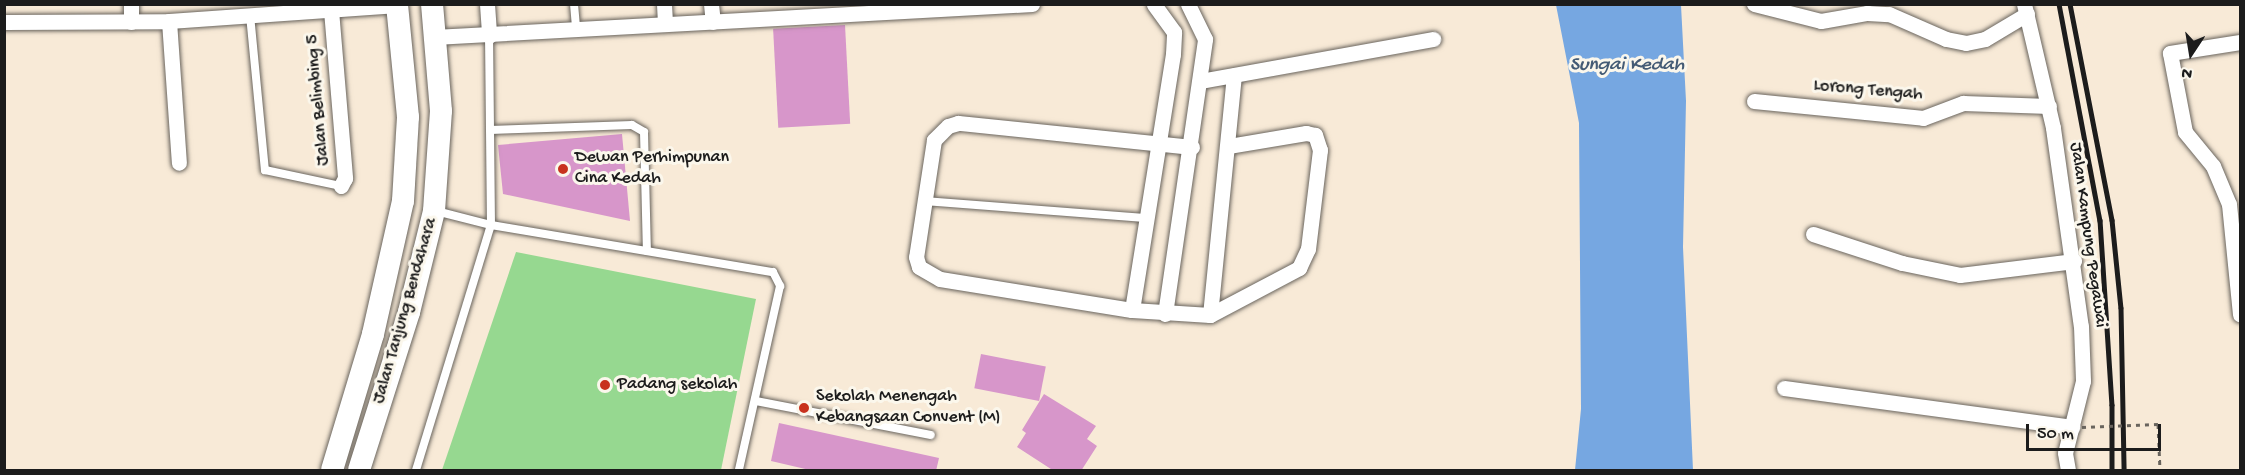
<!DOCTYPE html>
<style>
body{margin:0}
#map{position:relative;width:2245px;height:475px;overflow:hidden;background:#f8ead7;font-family:"Gochi Hand",sans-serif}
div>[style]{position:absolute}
.green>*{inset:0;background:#96d890}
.water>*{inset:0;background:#76a7e1}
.building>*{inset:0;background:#d796ca;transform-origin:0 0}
.path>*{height:3px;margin-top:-1.5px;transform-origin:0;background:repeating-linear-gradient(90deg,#69645d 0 4.5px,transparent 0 9px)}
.roads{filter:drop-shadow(0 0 2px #69645d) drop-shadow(0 0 2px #69645d)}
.lane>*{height:8px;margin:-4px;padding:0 4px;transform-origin:4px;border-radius:4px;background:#fff}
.street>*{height:15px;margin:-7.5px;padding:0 7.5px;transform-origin:7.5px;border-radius:7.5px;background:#fff}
.secondary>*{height:22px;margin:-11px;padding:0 11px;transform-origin:11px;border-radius:11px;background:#fff}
.rail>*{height:4.5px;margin:-2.25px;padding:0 2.25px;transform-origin:2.25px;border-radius:2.25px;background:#1c1c1c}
.path-bridge>*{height:3px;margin-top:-1.5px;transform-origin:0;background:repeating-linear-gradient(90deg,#69645d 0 4.5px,transparent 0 9px)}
.dots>*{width:16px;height:16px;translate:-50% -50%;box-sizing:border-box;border:3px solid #fbf7ec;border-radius:50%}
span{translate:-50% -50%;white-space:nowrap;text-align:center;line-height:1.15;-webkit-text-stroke:6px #fbf7ec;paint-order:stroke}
.street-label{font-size:18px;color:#1c1c1c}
.poi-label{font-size:18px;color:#1c1c1c}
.left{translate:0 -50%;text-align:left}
.water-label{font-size:20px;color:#445b75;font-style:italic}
.frame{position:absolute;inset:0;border:6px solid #1c1c1c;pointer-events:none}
.north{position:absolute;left:2161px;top:24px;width:60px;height:60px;-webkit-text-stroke:4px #fbf7ec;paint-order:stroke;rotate:192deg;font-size:16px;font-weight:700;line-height:24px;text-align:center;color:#1c1c1c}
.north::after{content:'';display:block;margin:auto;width:21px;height:27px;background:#1c1c1c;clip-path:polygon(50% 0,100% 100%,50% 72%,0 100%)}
.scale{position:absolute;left:2026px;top:424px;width:135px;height:27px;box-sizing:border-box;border:3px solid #1c1c1c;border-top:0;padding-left:8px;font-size:18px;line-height:21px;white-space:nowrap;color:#1c1c1c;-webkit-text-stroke:4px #fbf7ec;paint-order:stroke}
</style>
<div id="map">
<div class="green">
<div style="clip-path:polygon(516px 252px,756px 299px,721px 470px,442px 470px)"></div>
</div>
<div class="water">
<div style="clip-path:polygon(1556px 5px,1681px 5px,1686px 101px,1683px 247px,1693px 470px,1575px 470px,1581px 409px,1579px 123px)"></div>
</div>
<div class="building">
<div style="left:845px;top:25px;width:99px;height:72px;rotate:87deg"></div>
<div style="clip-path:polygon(622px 134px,630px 221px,503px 194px,498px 145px)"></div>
<div style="left:981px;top:354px;width:66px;height:35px;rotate:11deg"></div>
<div style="clip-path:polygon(1044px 394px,1096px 426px,1087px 439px,1097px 446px,1081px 471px,1054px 471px,1017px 447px,1026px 433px,1022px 430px)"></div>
<div style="clip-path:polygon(779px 423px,939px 458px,936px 471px,814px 471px,771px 461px)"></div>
</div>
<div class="path">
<div style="left:2158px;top:424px;width:46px;rotate:87.5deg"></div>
</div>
<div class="roads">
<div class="lane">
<div style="left:574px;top:4px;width:25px;rotate:85deg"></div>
<div style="left:250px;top:15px;width:156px;rotate:84.5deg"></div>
<div style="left:265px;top:170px;width:78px;rotate:11.9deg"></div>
<div style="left:490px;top:130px;width:142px;rotate:-2deg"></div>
<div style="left:632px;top:125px;width:14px;rotate:30deg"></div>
<div style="left:644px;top:132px;width:119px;rotate:88.6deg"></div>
<div style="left:925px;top:201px;width:223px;rotate:4.4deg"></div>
<div style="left:436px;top:211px;width:57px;rotate:14.3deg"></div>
<div style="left:491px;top:225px;width:286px;rotate:9.5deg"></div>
<div style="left:773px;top:272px;width:16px;rotate:63deg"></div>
<div style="left:780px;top:286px;width:189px;rotate:102.6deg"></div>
<div style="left:756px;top:401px;width:178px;rotate:11deg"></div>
<div style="left:416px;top:470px;width:256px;rotate:-73deg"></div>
<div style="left:491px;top:225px;width:189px;rotate:-90.6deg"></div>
</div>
<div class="street">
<div style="left:487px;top:4px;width:32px;rotate:86deg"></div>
<div style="left:664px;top:4px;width:20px;rotate:87deg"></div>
<div style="left:711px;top:4px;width:18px;rotate:84deg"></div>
<div style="left:1754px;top:4px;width:69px;rotate:14.2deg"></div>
<div style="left:1821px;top:21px;width:47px;rotate:-9.9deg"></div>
<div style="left:1867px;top:13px;width:22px;rotate:3deg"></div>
<div style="left:1889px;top:14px;width:62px;rotate:23.7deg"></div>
<div style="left:1946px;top:39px;width:20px;rotate:11deg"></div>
<div style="left:1966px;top:43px;width:19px;rotate:-12deg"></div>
<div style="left:1985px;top:39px;width:49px;rotate:-30.8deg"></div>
<div style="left:2024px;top:4px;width:127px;rotate:76.8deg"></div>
<div style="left:2053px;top:128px;width:200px;rotate:82deg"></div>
<div style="left:2081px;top:326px;width:55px;rotate:87.9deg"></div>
<div style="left:2083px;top:381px;width:74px;rotate:104deg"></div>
<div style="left:2065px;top:453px;width:17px;rotate:80deg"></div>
<div style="left:331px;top:10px;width:169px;rotate:85.2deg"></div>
<div style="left:345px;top:178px;width:9px;rotate:117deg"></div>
<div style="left:169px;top:21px;width:142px;rotate:86deg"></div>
<div style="left:4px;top:22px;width:165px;rotate:-0.3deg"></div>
<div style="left:169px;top:21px;width:229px;rotate:-4deg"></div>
<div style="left:131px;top:22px;width:18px;rotate:-90deg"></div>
<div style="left:434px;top:37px;width:599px;rotate:-3.16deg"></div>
<div style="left:2240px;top:42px;width:71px;rotate:171.1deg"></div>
<div style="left:2170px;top:53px;width:80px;rotate:79.2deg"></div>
<div style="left:2185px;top:132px;width:44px;rotate:50.5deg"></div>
<div style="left:2213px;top:166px;width:41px;rotate:67.2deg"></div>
<div style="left:2229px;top:204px;width:111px;rotate:84.3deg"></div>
<div style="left:1200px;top:81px;width:237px;rotate:-10.2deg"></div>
<div style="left:1754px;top:101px;width:170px;rotate:5.7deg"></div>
<div style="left:1923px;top:118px;width:43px;rotate:-20.6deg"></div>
<div style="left:1963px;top:103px;width:86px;rotate:2deg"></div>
<div style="left:1192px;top:147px;width:235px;rotate:-174.1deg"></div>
<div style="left:958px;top:123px;width:10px;rotate:163deg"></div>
<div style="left:948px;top:126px;width:20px;rotate:135deg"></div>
<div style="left:934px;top:140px;width:118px;rotate:98.7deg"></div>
<div style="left:916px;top:257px;width:10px;rotate:73deg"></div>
<div style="left:919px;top:267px;width:24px;rotate:30deg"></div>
<div style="left:940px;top:279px;width:194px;rotate:9.2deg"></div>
<div style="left:1132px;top:310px;width:78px;rotate:3.7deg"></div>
<div style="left:1210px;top:315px;width:101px;rotate:-27.8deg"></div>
<div style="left:1299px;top:268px;width:21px;rotate:-65deg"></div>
<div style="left:1308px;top:249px;width:100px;rotate:-83.1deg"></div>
<div style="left:1320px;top:150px;width:16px;rotate:-108deg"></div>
<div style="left:1315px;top:135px;width:9px;rotate:-167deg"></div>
<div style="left:1306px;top:133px;width:79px;rotate:170.5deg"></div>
<div style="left:1813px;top:234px;width:94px;rotate:18deg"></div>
<div style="left:1902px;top:263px;width:59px;rotate:11.7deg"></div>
<div style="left:1960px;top:275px;width:115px;rotate:-7deg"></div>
<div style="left:1132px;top:310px;width:259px;rotate:-80.9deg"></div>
<div style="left:1173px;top:54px;width:22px;rotate:-87deg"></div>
<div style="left:1174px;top:32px;width:34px;rotate:-126deg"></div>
<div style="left:1165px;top:314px;width:278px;rotate:-81.7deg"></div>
<div style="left:1205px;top:39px;width:39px;rotate:-116deg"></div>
<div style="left:1210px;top:315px;width:241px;rotate:-84.3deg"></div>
<div style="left:1784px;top:388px;width:291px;rotate:7.7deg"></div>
</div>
<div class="secondary">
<div style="left:332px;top:470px;width:142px;rotate:-73.2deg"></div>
<div style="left:373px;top:334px;width:136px;rotate:-77.3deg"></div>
<div style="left:403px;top:201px;width:84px;rotate:-86.6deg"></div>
<div style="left:408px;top:117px;width:114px;rotate:-95.6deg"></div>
<div style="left:359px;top:470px;width:166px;rotate:-72.4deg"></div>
<div style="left:409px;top:312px;width:104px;rotate:-76.1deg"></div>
<div style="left:434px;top:211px;width:100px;rotate:-86deg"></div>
<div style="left:441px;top:111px;width:107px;rotate:-94.8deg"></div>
</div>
</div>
<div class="rail">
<div style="left:2059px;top:4px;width:220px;rotate:79.3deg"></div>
<div style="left:2100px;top:220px;width:185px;rotate:86.3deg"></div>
<div style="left:2112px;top:405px;width:65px;rotate:90deg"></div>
<div style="left:2070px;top:4px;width:220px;rotate:79deg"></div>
<div style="left:2112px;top:220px;width:88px;rotate:84.2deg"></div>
<div style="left:2121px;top:308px;width:162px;rotate:88.9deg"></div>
</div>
<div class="path-bridge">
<div style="left:2082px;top:427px;width:76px;rotate:-2.3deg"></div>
</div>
<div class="dots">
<div style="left:563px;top:169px;background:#c8321e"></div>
<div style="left:605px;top:385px;background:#c8321e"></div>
<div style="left:804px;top:408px;background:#c8321e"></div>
</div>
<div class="street-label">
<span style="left:1868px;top:91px;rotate:5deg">Lorong Tengah</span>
<span style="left:319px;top:100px;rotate:-95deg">Jalan Belimbing 5</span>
<span style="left:2087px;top:235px;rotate:82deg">Jalan Kampung Pegawai</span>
<span style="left:406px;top:311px;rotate:-74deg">Jalan Tanjung Bendahara</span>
</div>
<div class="poi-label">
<span class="left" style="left:575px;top:169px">Dewan Perhimpunan<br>Cina Kedah</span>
<span class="left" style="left:617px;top:385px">Padang sekolah</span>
<span class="left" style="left:816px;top:408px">Sekolah Menengah<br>Kebangsaan Convent (M)</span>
</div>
<div class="water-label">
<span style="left:1627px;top:65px">Sungai Kedah</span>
</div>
<div class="frame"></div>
<div class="north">N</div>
<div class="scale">50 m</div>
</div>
